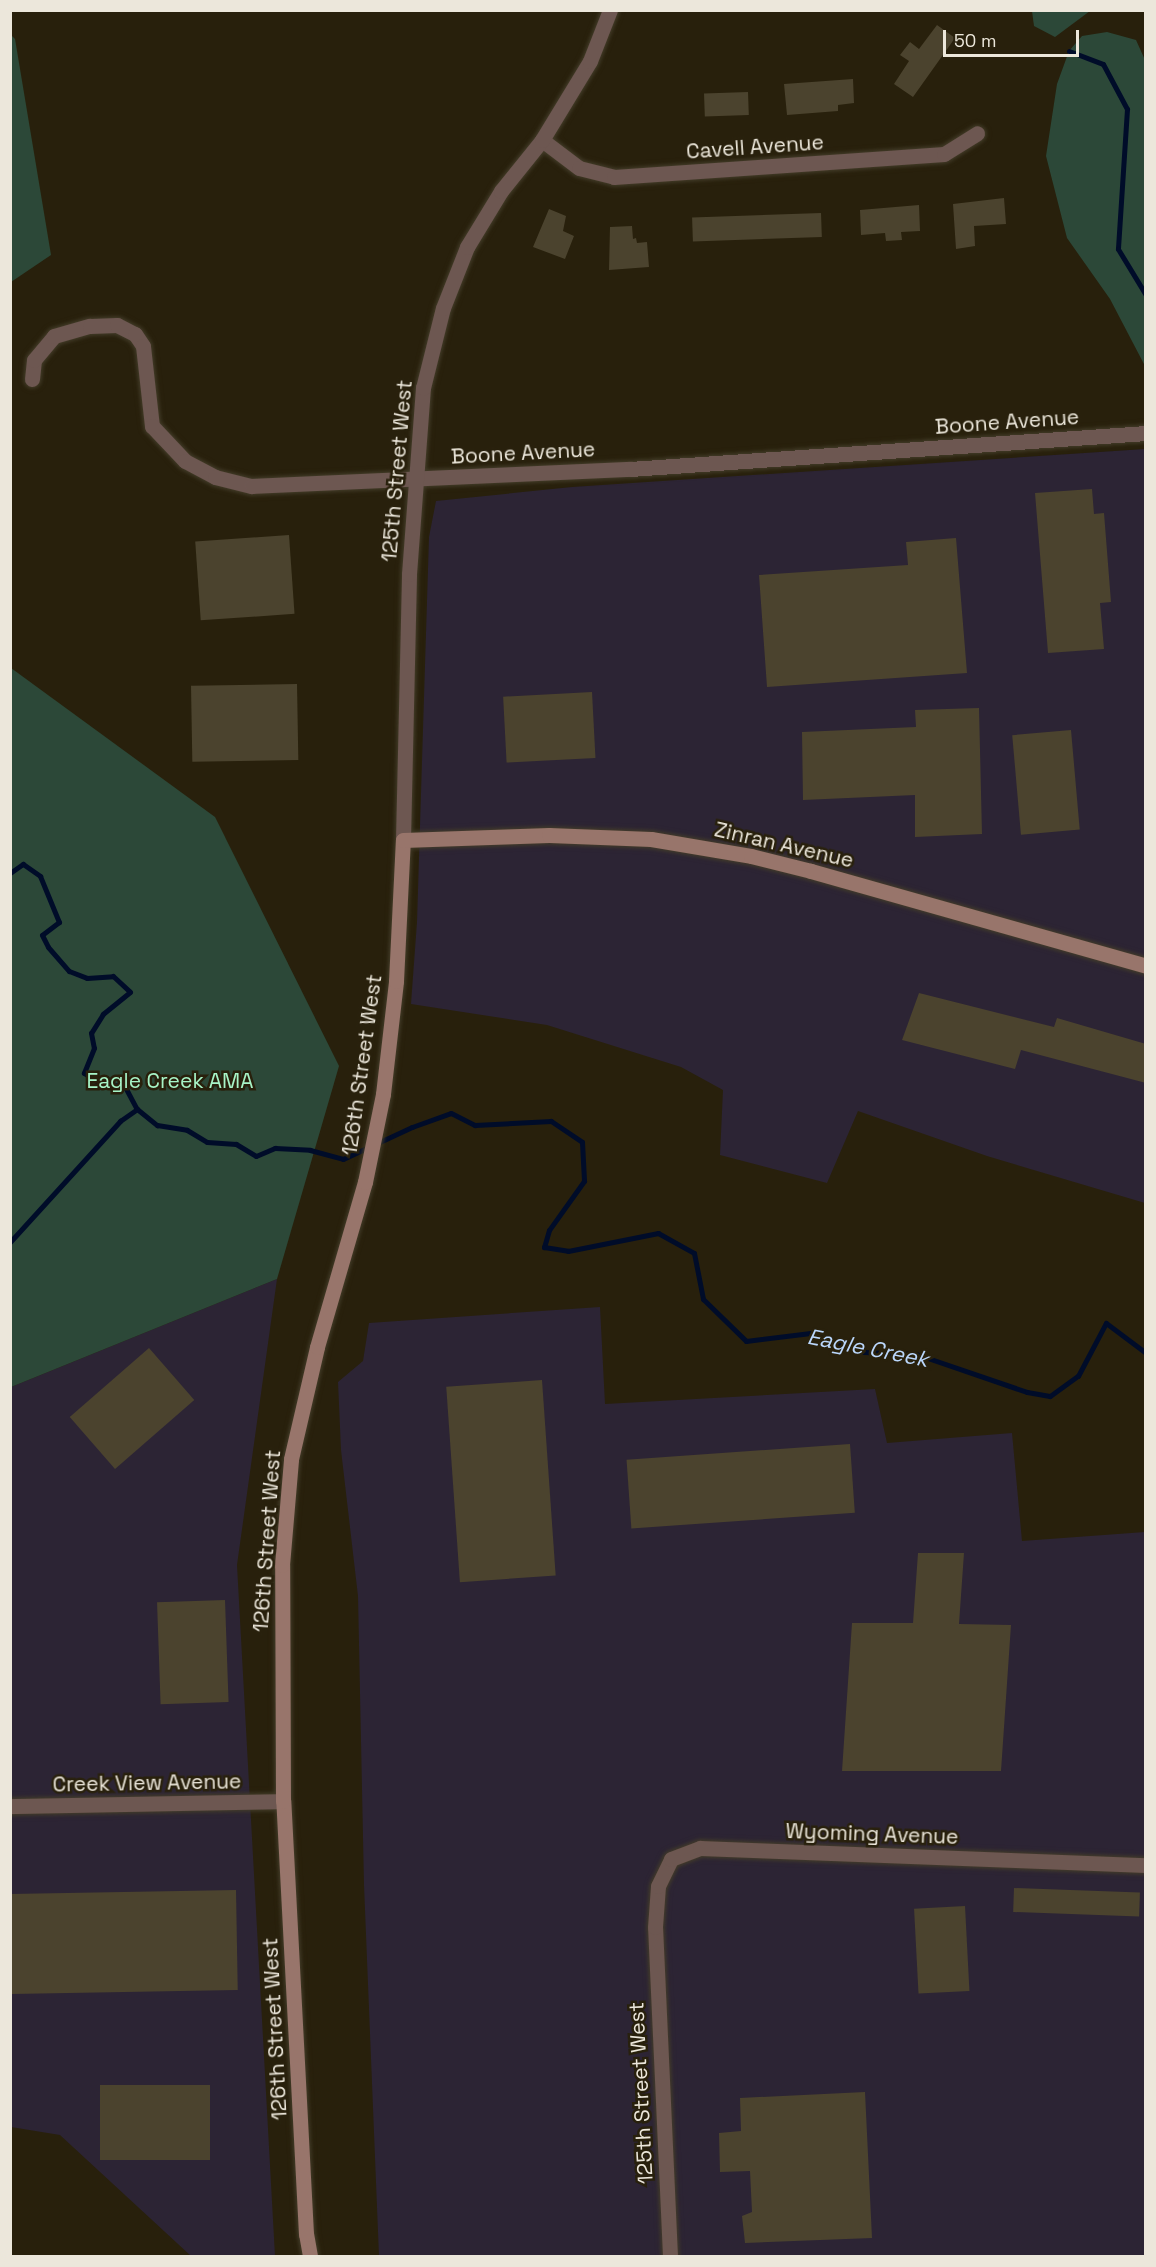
<!DOCTYPE html>
<style>
body{margin:0}
#map{position:relative;width:1156px;height:2267px;overflow:hidden;background:#28200c;font-family:"Space Grotesk",sans-serif}
div>[style]{position:absolute}
.industrial>*{inset:0;background:#2c2434}
.green>*{inset:0;background:#2c4838}
.stream>*{height:5px;margin:-2.5px;padding:0 2.5px;transform-origin:2.5px;border-radius:2.5px;background:#000c29}
.building>*{inset:0;background:#4b432e;transform-origin:0 0}
.roads{filter:drop-shadow(0 0 2px #433c29) drop-shadow(0 0 2px #433c29)}
.street>*{height:15px;margin:-7.5px;padding:0 7.5px;transform-origin:7.5px;border-radius:7.5px;background:#6d5751}
.secondary>*{height:15px;margin:-7.5px;padding:0 7.5px;transform-origin:7.5px;border-radius:7.5px;background:#98756b}
span{translate:-50% -50%;white-space:nowrap;text-align:center;line-height:1.15;-webkit-text-stroke:5px #28200c;paint-order:stroke}
.street-label{font-size:21px;color:#ece7db}
.park-label{font-size:21px;color:#a7f4c7}
.water-label{font-size:22px;color:#bbd7fc;font-style:italic}
.frame{position:absolute;inset:0;border:12px solid #ece7db;pointer-events:none}
.scale{position:absolute;left:943px;top:30px;width:136px;height:27px;box-sizing:border-box;border:3px solid #ece7db;border-top:0;padding-left:8px;font-size:18px;line-height:21px;white-space:nowrap;color:#ece7db;-webkit-text-stroke:4px #28200c;paint-order:stroke}
</style>
<div id="map">
<div class="industrial">
<div style="clip-path:polygon(1145px 449px,1145px 1203px,987px 1156px,858px 1111px,827px 1183px,720px 1155px,723px 1090px,681px 1067px,547px 1025px,411px 1004px,417px 922px,429px 537px,436px 501px,572px 487px)"></div>
<div style="clip-path:polygon(277px 1279px,237px 1565px,275px 2256px,191px 2256px,60px 2135px,11px 2127px,11px 1387px)"></div>
<div style="clip-path:polygon(600px 1307px,605px 1404px,875px 1389px,887px 1443px,1012px 1433px,1022px 1541px,1145px 1532px,1145px 2256px,379px 2256px,364px 1885px,358px 1596px,341px 1450px,338px 1382px,363px 1361px,369px 1323px)"></div>
</div>
<div class="green">
<div style="clip-path:polygon(1032px 11px,1032px 10px,1090px 11px,1055px 37px,1034px 26px)"></div>
<div style="clip-path:polygon(1107px 32px,1136px 40px,1145px 60px,1145px 366px,1110px 299px,1067px 238px,1046px 156px,1057px 84px,1069px 51px,1082px 36px)"></div>
<div style="clip-path:polygon(10px 34px,15px 39px,51px 255px,11px 282px)"></div>
<div style="clip-path:polygon(11px 668px,215px 817px,339px 1066px,277px 1279px,11px 1387px)"></div>
</div>
<div class="stream">
<div style="left:1069px;top:51px;width:36px;rotate:21deg"></div>
<div style="left:1103px;top:64px;width:51px;rotate:61.9deg"></div>
<div style="left:1127px;top:109px;width:140px;rotate:93.7deg"></div>
<div style="left:1118px;top:249px;width:54px;rotate:58.7deg"></div>
<div style="left:10px;top:873px;width:16px;rotate:-35deg"></div>
<div style="left:23px;top:864px;width:21px;rotate:35deg"></div>
<div style="left:40px;top:876px;width:50px;rotate:67.6deg"></div>
<div style="left:59px;top:922px;width:21px;rotate:143deg"></div>
<div style="left:42px;top:935px;width:13px;rotate:63deg"></div>
<div style="left:48px;top:947px;width:32px;rotate:49deg"></div>
<div style="left:69px;top:971px;width:19px;rotate:21deg"></div>
<div style="left:87px;top:978px;width:26px;rotate:-4deg"></div>
<div style="left:113px;top:976px;width:23px;rotate:43deg"></div>
<div style="left:130px;top:992px;width:35px;rotate:141deg"></div>
<div style="left:103px;top:1014px;width:22px;rotate:122deg"></div>
<div style="left:91px;top:1033px;width:15px;rotate:79deg"></div>
<div style="left:94px;top:1048px;width:27px;rotate:112deg"></div>
<div style="left:84px;top:1073px;width:23px;rotate:34deg"></div>
<div style="left:103px;top:1086px;width:21px;rotate:-3deg"></div>
<div style="left:124px;top:1085px;width:27px;rotate:62deg"></div>
<div style="left:137px;top:1109px;width:26px;rotate:39deg"></div>
<div style="left:157px;top:1125px;width:30px;rotate:9deg"></div>
<div style="left:187px;top:1130px;width:23px;rotate:31deg"></div>
<div style="left:207px;top:1142px;width:29px;rotate:4deg"></div>
<div style="left:236px;top:1144px;width:23px;rotate:31deg"></div>
<div style="left:256px;top:1156px;width:21px;rotate:-23deg"></div>
<div style="left:275px;top:1148px;width:35px;rotate:3deg"></div>
<div style="left:310px;top:1150px;width:34px;rotate:15deg"></div>
<div style="left:343px;top:1159px;width:76px;rotate:-24.9deg"></div>
<div style="left:412px;top:1127px;width:41px;rotate:-19.7deg"></div>
<div style="left:451px;top:1113px;width:27px;rotate:27deg"></div>
<div style="left:475px;top:1125px;width:76px;rotate:-3deg"></div>
<div style="left:551px;top:1121px;width:37px;rotate:34deg"></div>
<div style="left:582px;top:1142px;width:39px;rotate:87deg"></div>
<div style="left:584px;top:1181px;width:60px;rotate:125.5deg"></div>
<div style="left:549px;top:1230px;width:18px;rotate:106deg"></div>
<div style="left:544px;top:1247px;width:24px;rotate:9deg"></div>
<div style="left:568px;top:1251px;width:92px;rotate:-11.3deg"></div>
<div style="left:658px;top:1233px;width:41px;rotate:29.1deg"></div>
<div style="left:694px;top:1253px;width:47px;rotate:78.9deg"></div>
<div style="left:703px;top:1299px;width:60px;rotate:44.3deg"></div>
<div style="left:746px;top:1341px;width:65px;rotate:-7deg"></div>
<div style="left:811px;top:1333px;width:56px;rotate:19.7deg"></div>
<div style="left:864px;top:1352px;width:52px;rotate:2.2deg"></div>
<div style="left:916px;top:1354px;width:117px;rotate:18.9deg"></div>
<div style="left:1027px;top:1392px;width:23px;rotate:10deg"></div>
<div style="left:1050px;top:1396px;width:34px;rotate:-36deg"></div>
<div style="left:1078px;top:1376px;width:60px;rotate:-62.2deg"></div>
<div style="left:1106px;top:1323px;width:50px;rotate:36.9deg"></div>
<div style="left:10px;top:1242px;width:164px;rotate:-47.7deg"></div>
<div style="left:120px;top:1121px;width:21px;rotate:-35deg"></div>
</div>
<div class="building">
<div style="clip-path:polygon(937px 25px,955px 38px,913px 97px,894px 84px,909px 61px,900px 55px,910px 42px,919px 49px)"></div>
<div style="clip-path:polygon(853px 79px,854px 103px,838px 105px,838px 111px,787px 115px,784px 84px)"></div>
<div style="left:748px;top:92px;width:23px;height:44px;rotate:88deg"></div>
<div style="clip-path:polygon(1004px 198px,1006px 224px,974px 226px,975px 246px,956px 249px,953px 204px)"></div>
<div style="clip-path:polygon(919px 205px,920px 231px,901px 232px,902px 240px,886px 241px,885px 233px,861px 235px,860px 210px)"></div>
<div style="clip-path:polygon(549px 209px,566px 216px,563px 231px,574px 236px,565px 259px,533px 247px)"></div>
<div style="left:821px;top:213px;width:24px;height:129px;rotate:88deg"></div>
<div style="clip-path:polygon(632px 226px,633px 239px,636px 238px,637px 243px,647px 242px,649px 267px,609px 270px,610px 227px)"></div>
<div style="clip-path:polygon(1092px 489px,1094px 514px,1104px 513px,1111px 602px,1100px 603px,1104px 649px,1048px 653px,1035px 493px)"></div>
<div style="left:289px;top:535px;width:79px;height:94px;rotate:86deg"></div>
<div style="clip-path:polygon(956px 538px,967px 673px,767px 687px,759px 575px,908px 565px,906px 542px)"></div>
<div style="left:297px;top:684px;width:76px;height:106px;rotate:89deg"></div>
<div style="left:592px;top:692px;width:66px;height:89px;rotate:87deg"></div>
<div style="clip-path:polygon(979px 708px,982px 834px,915px 837px,915px 795px,803px 800px,802px 732px,916px 727px,915px 710px)"></div>
<div style="left:1071px;top:730px;width:100px;height:59px;rotate:85deg"></div>
<div style="clip-path:polygon(919px 993px,1054px 1027px,1057px 1018px,1146px 1044px,1146px 1083px,1021px 1050px,1015px 1069px,902px 1040px)"></div>
<div style="left:149px;top:1348px;width:69px;height:105px;rotate:49deg"></div>
<div style="left:542px;top:1380px;width:196px;height:96px;rotate:86deg"></div>
<div style="left:850px;top:1444px;width:69px;height:224px;rotate:86deg"></div>
<div style="clip-path:polygon(918px 1553px,964px 1553px,959px 1624px,1011px 1625px,1001px 1771px,842px 1771px,852px 1623px,913px 1623px)"></div>
<div style="left:225px;top:1600px;width:102px;height:68px;rotate:88deg"></div>
<div style="left:1014px;top:1888px;width:126px;height:24px;rotate:2deg"></div>
<div style="left:236px;top:1890px;width:100px;height:226px;rotate:89deg"></div>
<div style="left:965px;top:1906px;width:85px;height:51px;rotate:87deg"></div>
<div style="left:210px;top:2085px;width:75px;height:110px;rotate:90deg"></div>
<div style="clip-path:polygon(865px 2092px,872px 2238px,745px 2243px,742px 2216px,752px 2212px,750px 2171px,720px 2172px,719px 2133px,741px 2131px,740px 2098px)"></div>
</div>
<div class="roads">
<div class="street">
<div style="left:542px;top:140px;width:46px;rotate:37.1deg"></div>
<div style="left:579px;top:168px;width:36px;rotate:14deg"></div>
<div style="left:614px;top:177px;width:331px;rotate:-4deg"></div>
<div style="left:944px;top:154px;width:39px;rotate:-32deg"></div>
<div style="left:32px;top:379px;width:19px;rotate:-84deg"></div>
<div style="left:34px;top:360px;width:31px;rotate:-50deg"></div>
<div style="left:54px;top:336px;width:37px;rotate:-16deg"></div>
<div style="left:90px;top:326px;width:27px;rotate:-2deg"></div>
<div style="left:117px;top:325px;width:20px;rotate:27deg"></div>
<div style="left:135px;top:334px;width:14px;rotate:56deg"></div>
<div style="left:143px;top:346px;width:81px;rotate:83.6deg"></div>
<div style="left:152px;top:426px;width:48px;rotate:46.7deg"></div>
<div style="left:185px;top:461px;width:34px;rotate:28deg"></div>
<div style="left:215px;top:477px;width:38px;rotate:14deg"></div>
<div style="left:252px;top:486px;width:378px;rotate:-2.6deg"></div>
<div style="left:630px;top:469px;width:517px;rotate:-3.99deg"></div>
<div style="left:403px;top:840px;width:266px;rotate:-88.7deg"></div>
<div style="left:409px;top:574px;width:187px;rotate:-85.7deg"></div>
<div style="left:423px;top:388px;width:82px;rotate:-76deg"></div>
<div style="left:443px;top:308px;width:66px;rotate:-68.5deg"></div>
<div style="left:467px;top:247px;width:66px;rotate:-58.7deg"></div>
<div style="left:501px;top:191px;width:65px;rotate:-51.2deg"></div>
<div style="left:542px;top:140px;width:92px;rotate:-58.7deg"></div>
<div style="left:590px;top:61px;width:55px;rotate:-68.6deg"></div>
<div style="left:10px;top:1806px;width:273px;rotate:-1deg"></div>
<div style="left:670px;top:2256px;width:329px;rotate:-92.6deg"></div>
<div style="left:655px;top:1927px;width:41px;rotate:-85.8deg"></div>
<div style="left:658px;top:1886px;width:30px;rotate:-64deg"></div>
<div style="left:671px;top:1859px;width:31px;rotate:-21deg"></div>
<div style="left:700px;top:1848px;width:446px;rotate:2.2deg"></div>
</div>
<div class="secondary">
<div style="left:310px;top:2256px;width:22px;rotate:-100deg"></div>
<div style="left:306px;top:2234px;width:434px;rotate:-93deg"></div>
<div style="left:283px;top:1801px;width:236px;rotate:-90.2deg"></div>
<div style="left:282px;top:1565px;width:106px;rotate:-85.1deg"></div>
<div style="left:291px;top:1459px;width:115px;rotate:-76.9deg"></div>
<div style="left:317px;top:1347px;width:172px;rotate:-73.8deg"></div>
<div style="left:365px;top:1182px;width:90px;rotate:-78.4deg"></div>
<div style="left:383px;top:1094px;width:114px;rotate:-83.4deg"></div>
<div style="left:396px;top:981px;width:141px;rotate:-87.2deg"></div>
<div style="left:403px;top:840px;width:146px;rotate:-2deg"></div>
<div style="left:549px;top:835px;width:102px;rotate:2.2deg"></div>
<div style="left:651px;top:839px;width:101px;rotate:9.6deg"></div>
<div style="left:751px;top:856px;width:62px;rotate:14deg"></div>
<div style="left:811px;top:871px;width:348px;rotate:15.8deg"></div>
</div>
</div>
<div class="street-label">
<span style="left:755px;top:147px;rotate:-4deg">Cavell Avenue</span>
<span style="left:1007px;top:422px;rotate:-4deg">Boone Avenue</span>
<span style="left:523px;top:453px;rotate:-3deg">Boone Avenue</span>
<span style="left:397px;top:471px;rotate:-85deg">125th Street West</span>
<span style="left:784px;top:845px;rotate:13deg">Zinran Avenue</span>
<span style="left:362px;top:1065px;rotate:-82deg">126th Street West</span>
<span style="left:267px;top:1541px;rotate:-86deg">126th Street West</span>
<span style="left:147px;top:1783px;rotate:-1deg">Creek View Avenue</span>
<span style="left:872px;top:1834px;rotate:2deg">Wyoming Avenue</span>
<span style="left:275px;top:2029px;rotate:-93deg">126th Street West</span>
<span style="left:641px;top:2093px;rotate:-93deg">125th Street West</span>
</div>
<div class="park-label">
<span style="left:170px;top:1081px">Eagle Creek AMA</span>
</div>
<div class="water-label">
<span style="left:868px;top:1348px;rotate:11deg">Eagle Creek</span>
</div>
<div class="frame"></div>
<div class="scale">50 m</div>
</div>
